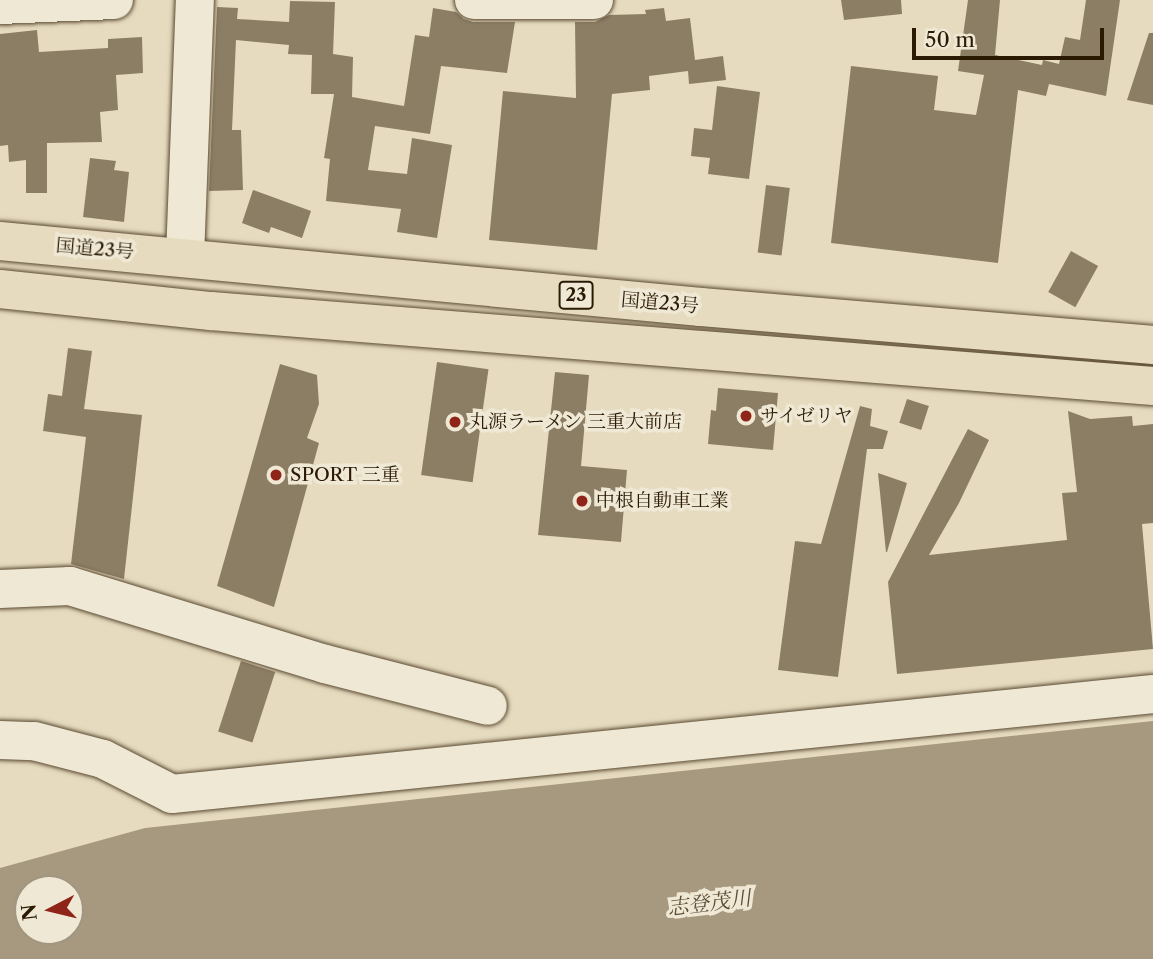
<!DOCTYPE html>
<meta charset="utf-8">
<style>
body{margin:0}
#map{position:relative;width:1153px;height:959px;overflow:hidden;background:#e6dbbf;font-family:"Libre Caslon Text","Noto Serif JP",serif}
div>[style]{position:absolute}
.water>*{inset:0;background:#a6997f}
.building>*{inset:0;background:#8c7e65;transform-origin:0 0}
.roads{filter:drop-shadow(0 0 2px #5a4a32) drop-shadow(0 0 2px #5a4a32)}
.minor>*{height:38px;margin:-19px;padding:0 19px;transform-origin:19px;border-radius:19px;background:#efe8d5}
.highway>*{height:38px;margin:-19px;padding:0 19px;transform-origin:19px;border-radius:19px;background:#e6dbbf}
.dots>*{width:19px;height:19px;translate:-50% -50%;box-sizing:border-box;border:4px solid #efe8d5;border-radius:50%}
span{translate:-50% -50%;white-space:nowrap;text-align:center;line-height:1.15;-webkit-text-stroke:7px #efe8d5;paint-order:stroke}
.shield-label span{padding:2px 5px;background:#efe8d5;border:2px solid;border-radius:5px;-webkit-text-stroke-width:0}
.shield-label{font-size:18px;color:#2b1a03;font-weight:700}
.street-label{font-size:19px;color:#2b1a03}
.poi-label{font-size:19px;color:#2b1a03}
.left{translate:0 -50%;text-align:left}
.water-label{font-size:21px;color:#5c4d35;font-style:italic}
.north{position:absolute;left:14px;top:875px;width:70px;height:70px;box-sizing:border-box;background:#efe8d5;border:2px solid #a19681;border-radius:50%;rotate:263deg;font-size:19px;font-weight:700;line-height:28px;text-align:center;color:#2b1a03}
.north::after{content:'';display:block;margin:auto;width:24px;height:32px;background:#8f2418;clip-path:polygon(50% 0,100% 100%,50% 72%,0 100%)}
.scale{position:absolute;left:912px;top:28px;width:192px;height:32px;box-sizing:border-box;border:4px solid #2b1a03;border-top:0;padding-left:9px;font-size:21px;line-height:24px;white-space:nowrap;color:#2b1a03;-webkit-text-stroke:5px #efe8d5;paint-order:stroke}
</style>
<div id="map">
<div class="water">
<div style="clip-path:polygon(evenodd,1153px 721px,1153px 959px,0 959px,0 868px,145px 828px,1153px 721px,28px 889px,70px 889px,70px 931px,28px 931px,28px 889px)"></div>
</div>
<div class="building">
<div style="clip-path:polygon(841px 0,901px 0,902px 14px,844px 20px)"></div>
<div style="clip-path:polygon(968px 0,1000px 0,995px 55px,1042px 65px,1043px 60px,1059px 64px,1065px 37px,1080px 40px,1086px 0,1120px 0,1106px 96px,1049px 84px,1046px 96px,1018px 90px,998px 263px,831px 243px,851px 66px,938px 76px,934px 110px,976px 115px,984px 75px,958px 71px)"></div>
<div style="clip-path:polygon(290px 1px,335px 2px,333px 54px,353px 57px,352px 97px,404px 106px,415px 35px,429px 37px,433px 8px,456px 12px,464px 19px,473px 22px,515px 22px,507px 73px,441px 66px,430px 134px,375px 126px,368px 170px,407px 174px,412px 138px,452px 145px,437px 238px,397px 232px,401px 209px,326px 201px,330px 159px,324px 158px,334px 94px,311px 94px,312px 55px,288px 54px,289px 45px,236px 40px,232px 130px,241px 130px,243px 190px,209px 191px,217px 7px,238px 8px,237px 19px,289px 22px)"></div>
<div style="clip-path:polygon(664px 8px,666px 21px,690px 18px,695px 60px,723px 56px,726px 80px,689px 84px,688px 71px,649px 76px,650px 90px,612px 94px,597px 250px,489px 240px,503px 91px,576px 98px,575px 22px,595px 22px,609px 15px,646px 14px,645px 10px)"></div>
<div style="clip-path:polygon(37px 30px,39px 52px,108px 48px,108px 39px,142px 37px,143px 73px,116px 75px,118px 110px,100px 112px,102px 142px,47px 143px,47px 193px,26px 193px,26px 160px,9px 162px,8px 145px,0 146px,0 34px)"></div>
<div style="clip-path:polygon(1149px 33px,1153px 33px,1153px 105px,1127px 100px)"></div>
<div style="clip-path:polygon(717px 86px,760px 92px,749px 179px,708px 174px,710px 158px,691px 156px,694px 128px,712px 130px)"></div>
<div style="clip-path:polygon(90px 158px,116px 161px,114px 170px,129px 172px,124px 222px,83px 217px)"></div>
<div style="left:766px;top:185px;width:24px;height:68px;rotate:7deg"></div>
<div style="clip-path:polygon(253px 190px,311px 211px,302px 238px,271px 227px,269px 233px,242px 223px)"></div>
<div style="left:1071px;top:251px;width:31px;height:47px;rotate:29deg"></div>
<div style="clip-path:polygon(68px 348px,92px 351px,84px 409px,142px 415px,124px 579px,71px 564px,86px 437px,43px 431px,48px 394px,62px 396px)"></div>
<div style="left:437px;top:362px;width:52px;height:114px;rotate:8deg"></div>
<div style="clip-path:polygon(280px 364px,317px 375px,319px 404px,307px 438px,319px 443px,274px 607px,217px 586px)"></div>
<div style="clip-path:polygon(555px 372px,589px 375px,581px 466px,627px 470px,621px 542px,538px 535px)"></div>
<div style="clip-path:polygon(718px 388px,778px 393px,773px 450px,708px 444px,711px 410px,716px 411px)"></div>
<div style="left:907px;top:399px;width:23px;height:25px;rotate:18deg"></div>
<div style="clip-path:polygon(860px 406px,872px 409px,870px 426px,888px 431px,883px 449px,867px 449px,838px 677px,778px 670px,795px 541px,821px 544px)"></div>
<div style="clip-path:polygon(1068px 411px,1090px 419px,1132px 416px,1133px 426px,1153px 424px,1153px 523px,1142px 524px,1153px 649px,897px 674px,888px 582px,968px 429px,989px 440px,959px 503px,929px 555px,1067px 540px,1062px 493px,1077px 492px)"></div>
<div style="clip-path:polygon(878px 473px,907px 483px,887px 552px,886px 552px)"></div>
<div style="left:241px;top:661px;width:36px;height:74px;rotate:18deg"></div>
</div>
<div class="roads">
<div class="minor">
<div style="left:474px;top:0;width:120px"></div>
<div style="left:0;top:5px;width:114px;rotate:-2.5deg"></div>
<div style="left:185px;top:257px;width:257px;rotate:-87.8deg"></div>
<div style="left:0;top:589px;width:70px;rotate:-2.5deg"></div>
<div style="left:70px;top:586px;width:267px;rotate:17deg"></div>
<div style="left:325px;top:664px;width:168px;rotate:14.4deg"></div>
<div style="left:0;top:740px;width:34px;rotate:2deg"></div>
<div style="left:34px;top:741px;width:71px;rotate:14.6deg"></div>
<div style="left:103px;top:759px;width:77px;rotate:26.9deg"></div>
<div style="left:172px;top:794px;width:986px;rotate:-5.82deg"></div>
</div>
<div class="highway">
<div style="left:0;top:241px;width:704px;rotate:5.38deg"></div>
<div style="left:701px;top:307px;width:454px;rotate:4.8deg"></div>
<div style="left:0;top:289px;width:212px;rotate:6deg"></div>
<div style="left:211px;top:311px;width:945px;rotate:4.55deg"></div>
</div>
</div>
<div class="dots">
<div style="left:746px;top:416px;background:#8f2418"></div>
<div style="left:455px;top:422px;background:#8f2418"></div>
<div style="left:276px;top:475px;background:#8f2418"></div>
<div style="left:582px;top:501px;background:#8f2418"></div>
</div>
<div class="shield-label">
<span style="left:576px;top:295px">23</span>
</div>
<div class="street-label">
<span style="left:95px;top:249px;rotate:5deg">国道23号</span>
<span style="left:660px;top:303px;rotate:5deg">国道23号</span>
</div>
<div class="poi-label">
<span class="left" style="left:760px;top:416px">サイゼリヤ</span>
<span class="left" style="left:469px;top:422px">丸源ラーメン 三重大前店</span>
<span class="left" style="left:290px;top:475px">SPORT 三重</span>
<span class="left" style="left:596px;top:501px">中根自動車工業</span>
</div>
<div class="water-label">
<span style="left:709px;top:903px;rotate:-7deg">志登茂川</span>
</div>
<div class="north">N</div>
<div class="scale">50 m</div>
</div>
